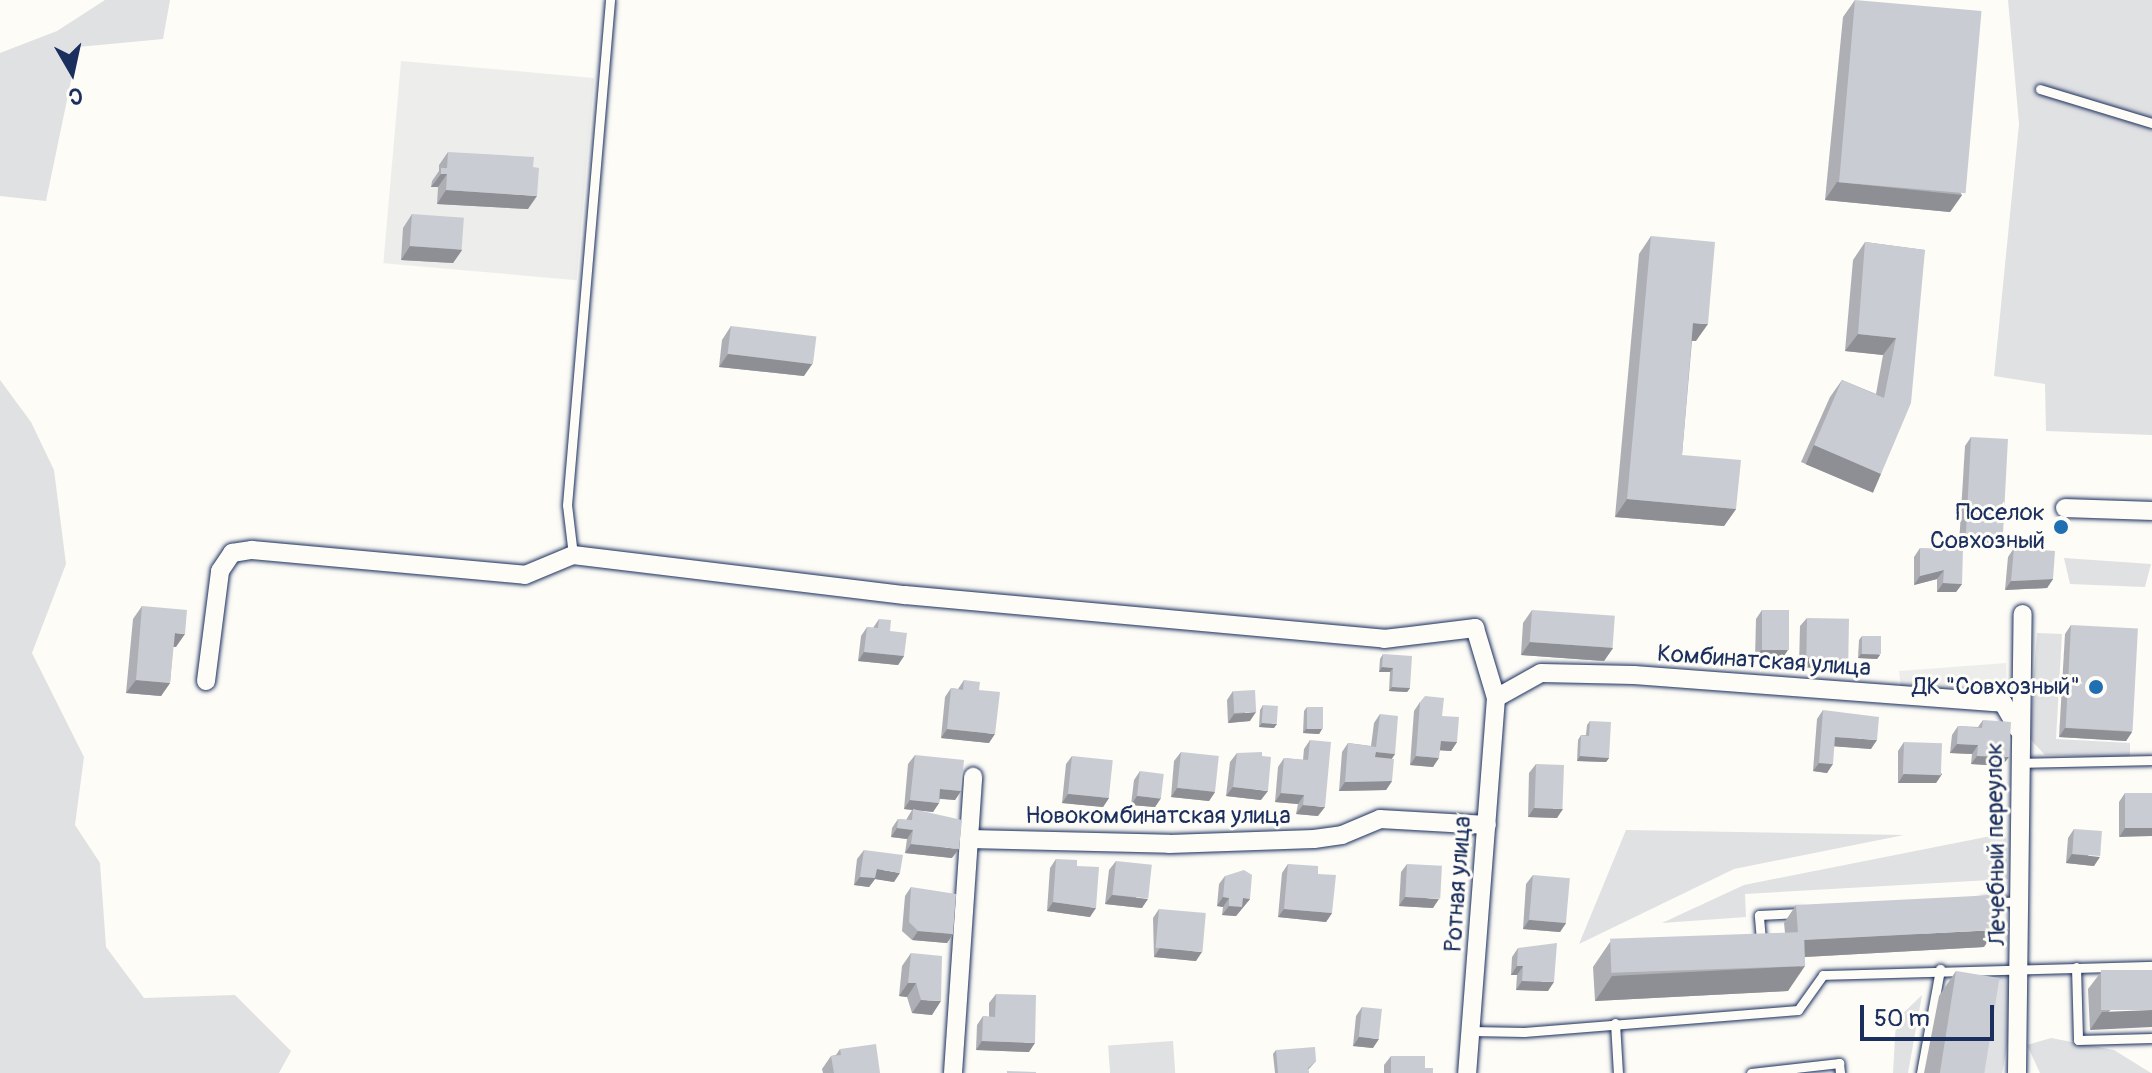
<!DOCTYPE html>
<meta charset="utf-8">
<style>
body{margin:0}
#map{position:relative;width:2152px;height:1073px;overflow:hidden;background:#fdfcf7;font-family:Pangolin,sans-serif}
div>[style]{position:absolute}
.built>*{inset:0;background:#edeeec;transform-origin:0 0}
.green>*{inset:0;background:#e0e1e3;transform-origin:0 0}
.roads{filter:drop-shadow(0 0 2px #1b2f5e) drop-shadow(0 0 2px #1b2f5e)}
.lane>*{height:9px;margin:-4.5px;padding:0 4.5px;transform-origin:4.5px;border-radius:4.5px;background:#fdfcf7}
.street>*{height:18px;margin:-9px;padding:0 9px;transform-origin:9px;border-radius:9px;background:#fdfcf7}
.wall>*{inset:0;background:#adafb5}
.shaded-wall>*{inset:0;background:#8d8f94;transform-origin:0 0}
.building>*{inset:0;background:#c9ccd3;transform-origin:0 0}
.dots>*{width:22px;height:22px;translate:-50% -50%;box-sizing:border-box;border:4px solid #fdfcf7;border-radius:50%}
span{translate:-50% -50%;white-space:nowrap;text-align:center;line-height:1.15;-webkit-text-stroke:6px #fdfcf7;paint-order:stroke}
.poi-label{font-size:24px;color:#1b2f5e}
.right{translate:-100% -50%;text-align:right}
.street-label{font-size:24px;color:#1b2f5e}
.north{position:absolute;left:32px;top:32px;width:80px;height:80px;-webkit-text-stroke:6px #fdfcf7;paint-order:stroke;rotate:171deg;font-size:22px;font-weight:700;line-height:32px;text-align:center;color:#1b2f5e}
.north::after{content:'';display:block;margin:auto;width:28px;height:36px;background:#1b2f5e;clip-path:polygon(50% 0,100% 100%,50% 72%,0 100%)}
.scale{position:absolute;left:1860px;top:1005px;width:134px;height:36px;box-sizing:border-box;border:4px solid #1b2f5e;border-top:0;padding-left:10px;font-size:24px;line-height:28px;white-space:nowrap;color:#1b2f5e;-webkit-text-stroke:6px #fdfcf7;paint-order:stroke}
</style>
<div id="map">
<div class="built">
<div style="left:401px;top:61px;width:194px;height:203px;rotate:5deg"></div>
<div style="clip-path:polygon(2006px 663px,2007px 693px,1901px 688px,1899px 671px)"></div>
</div>
<div class="green">
<div style="clip-path:polygon(105px 0,170px 0,163px 39px,78px 47px,46px 201px,0 196px,0 53px,57px 31px)"></div>
<div style="clip-path:polygon(2008px 0,2152px 0,2152px 435px,2046px 431px,2045px 384px,1994px 376px,2019px 124px)"></div>
<div style="clip-path:polygon(0 380px,31px 422px,54px 470px,66px 564px,32px 653px,84px 757px,75px 825px,100px 863px,106px 947px,144px 998px,235px 995px,291px 1051px,279px 1073px,0 1073px)"></div>
<div style="clip-path:polygon(2064px 558px,2151px 564px,2145px 587px,2070px 584px)"></div>
<div style="clip-path:polygon(2037px 633px,2062px 634px,2056px 739px,2130px 743px,2130px 758px,2045px 755px,2029px 738px)"></div>
<div style="clip-path:polygon(1626px 830px,1904px 835px,1734px 869px,1579px 944px)"></div>
<div style="clip-path:polygon(2006px 833px,2008px 879px,1745px 894px,1746px 917px,1662px 923px,1744px 885px)"></div>
<div style="clip-path:polygon(2013px 970px,2012px 1020px,2002px 1073px,1977px 1073px,1979px 971px)"></div>
<div style="clip-path:polygon(1922px 995px,1908px 1073px,1893px 1073px,1896px 1020px)"></div>
<div style="clip-path:polygon(2051px 1038px,2114px 1050px,2151px 1073px,2040px 1073px,2027px 1045px)"></div>
<div style="left:1173px;top:1041px;width:32px;height:65px;rotate:86deg"></div>
</div>
<div class="roads">
<div class="lane">
<div style="left:2040px;top:89px;width:117px;rotate:16.9deg"></div>
<div style="left:573px;top:555px;width:50px;rotate:-96.8deg"></div>
<div style="left:567px;top:505px;width:507px;rotate:-85.13deg"></div>
<div style="left:2019px;top:763px;width:133px;rotate:-1.3deg"></div>
<div style="left:1983px;top:903px;width:36px;rotate:-3deg"></div>
<div style="left:1761px;top:940px;width:25px;rotate:-95deg"></div>
<div style="left:1759px;top:915px;width:41px;rotate:-2.8deg"></div>
<div style="left:2076px;top:967px;width:73px;rotate:88.4deg"></div>
<div style="left:2078px;top:1040px;width:74px;rotate:-1.5deg"></div>
<div style="left:1615px;top:1023px;width:50px;rotate:86.6deg"></div>
<div style="left:1471px;top:1031px;width:53px;rotate:1.1deg"></div>
<div style="left:1524px;top:1032px;width:275px;rotate:-4.6deg"></div>
<div style="left:1798px;top:1010px;width:43px;rotate:-54.5deg"></div>
<div style="left:1823px;top:975px;width:329px;rotate:-1.6deg"></div>
<div style="left:1751px;top:1073px;width:89px;rotate:-6.5deg"></div>
<div style="left:1839px;top:1063px;width:10px;rotate:84deg"></div>
<div style="left:1921px;top:1073px;width:106px;rotate:-79.6deg"></div>
</div>
<div class="street">
<div style="left:2065px;top:508px;width:87px;rotate:2deg"></div>
<div style="left:206px;top:681px;width:111px;rotate:-82.7deg"></div>
<div style="left:220px;top:571px;width:22px;rotate:-56deg"></div>
<div style="left:232px;top:553px;width:20px;rotate:-9deg"></div>
<div style="left:252px;top:550px;width:274px;rotate:5.2deg"></div>
<div style="left:525px;top:575px;width:52px;rotate:-22.6deg"></div>
<div style="left:573px;top:555px;width:334px;rotate:6.9deg"></div>
<div style="left:905px;top:595px;width:481px;rotate:5.2deg"></div>
<div style="left:1384px;top:639px;width:92px;rotate:-6.9deg"></div>
<div style="left:1475px;top:628px;width:73px;rotate:73.3deg"></div>
<div style="left:1496px;top:698px;width:376px;rotate:94.4deg"></div>
<div style="left:1496px;top:698px;width:51px;rotate:-29.1deg"></div>
<div style="left:1541px;top:673px;width:93px;rotate:1.2deg"></div>
<div style="left:1634px;top:675px;width:370px;rotate:4.3deg"></div>
<div style="left:2003px;top:703px;width:30px;rotate:60deg"></div>
<div style="left:970px;top:839px;width:199px;rotate:1.4deg"></div>
<div style="left:1169px;top:844px;width:145px;rotate:-2deg"></div>
<div style="left:1314px;top:839px;width:28px;rotate:-8deg"></div>
<div style="left:1342px;top:835px;width:41px;rotate:-22.8deg"></div>
<div style="left:1380px;top:819px;width:107px;rotate:3.2deg"></div>
<div style="left:953px;top:1073px;width:297px;rotate:-86.1deg"></div>
<div style="left:2017px;top:1073px;width:459px;rotate:-89.3deg"></div>
</div>
</div>
<div class="wall">
<div style="clip-path:polygon(1855px 0,1962px 195px,1950px 212px,1825px 200px,1843px 17px)"></div>
<div style="clip-path:polygon(448px 152px,528px 209px,437px 204px,438px 187px,431px 187px,432px 181px,439px 171px,439px 165px)"></div>
<div style="clip-path:polygon(412px 214px,462px 250px,453px 263px,401px 260px,403px 228px)"></div>
<div style="clip-path:polygon(1651px 236px,1696px 341px,1692px 341px,1682px 455px,1736px 509px,1724px 526px,1615px 517px,1639px 254px)"></div>
<div style="clip-path:polygon(1865px 242px,1925px 250px,1869px 491px,1801px 462px,1830px 397px,1842px 380px,1876px 394px,1883px 355px,1845px 351px,1853px 260px)"></div>
<div style="clip-path:polygon(731px 326px,804px 376px,719px 367px,722px 340px)"></div>
<div style="clip-path:polygon(1971px 437px,1995px 547px,1959px 544px,1965px 446px)"></div>
<div style="clip-path:polygon(1920px 548px,1962px 584px,1956px 592px,1937px 592px,1937px 579px,1914px 585px,1914px 557px)"></div>
<div style="clip-path:polygon(2014px 548px,2053px 579px,2047px 588px,2005px 590px,2008px 557px)"></div>
<div style="clip-path:polygon(142px 606px,176px 647px,173px 647px,170px 683px,161px 696px,126px 693px,133px 619px)"></div>
<div style="clip-path:polygon(1532px 610px,1613px 648px,1604px 661px,1521px 655px,1523px 623px)"></div>
<div style="clip-path:polygon(1762px 610px,1782px 659px,1755px 659px,1756px 619px)"></div>
<div style="clip-path:polygon(1807px 618px,1847px 660px,1841px 669px,1799px 667px,1800px 626px)"></div>
<div style="clip-path:polygon(879px 619px,890px 631px,904px 656px,898px 665px,858px 661px,861px 636px,867px 627px,873px 628px)"></div>
<div style="clip-path:polygon(2071px 625px,2132px 732px,2126px 741px,2059px 737px,2065px 634px)"></div>
<div style="clip-path:polygon(1862px 636px,1880px 655px,1877px 659px,1858px 658px,1859px 640px)"></div>
<div style="clip-path:polygon(1383px 654px,1410px 688px,1407px 692px,1389px 691px,1390px 672px,1379px 672px,1380px 659px)"></div>
<div style="clip-path:polygon(964px 680px,979px 690px,989px 743px,941px 738px,945px 697px,951px 688px,958px 689px)"></div>
<div style="clip-path:polygon(1233px 691px,1250px 721px,1228px 723px,1227px 700px)"></div>
<div style="clip-path:polygon(1420px 702px,1442px 716px,1457px 742px,1451px 751px,1440px 750px,1433px 767px,1410px 765px,1414px 711px)"></div>
<div style="clip-path:polygon(1263px 705px,1274px 728px,1259px 727px,1260px 710px)"></div>
<div style="clip-path:polygon(1307px 707px,1322px 729px,1319px 734px,1303px 733px,1304px 711px)"></div>
<div style="clip-path:polygon(1823px 710px,1871px 749px,1834px 746px,1827px 773px,1813px 771px,1817px 719px)"></div>
<div style="clip-path:polygon(1380px 714px,1395px 754px,1391px 759px,1392px 781px,1386px 790px,1339px 791px,1342px 752px,1348px 743px,1371px 746px,1374px 723px)"></div>
<div style="clip-path:polygon(1983px 720px,2002px 766px,1971px 764px,1972px 754px,1950px 753px,1952px 735px,1958px 726px,1978px 727px)"></div>
<div style="clip-path:polygon(1590px 721px,1609px 758px,1606px 762px,1577px 761px,1578px 740px,1581px 735px,1586px 735px,1587px 725px)"></div>
<div style="clip-path:polygon(1310px 740px,1318px 816px,1296px 814px,1298px 804px,1275px 802px,1278px 767px,1284px 758px,1303px 760px,1304px 749px)"></div>
<div style="clip-path:polygon(1904px 742px,1942px 774px,1936px 783px,1898px 783px,1898px 751px)"></div>
<div style="clip-path:polygon(1181px 752px,1215px 792px,1209px 801px,1171px 797px,1174px 761px)"></div>
<div style="clip-path:polygon(1237px 753px,1261px 800px,1226px 796px,1230px 762px)"></div>
<div style="clip-path:polygon(915px 755px,961px 791px,955px 800px,940px 799px,939px 803px,933px 812px,920px 810px,952px 858px,905px 853px,907px 839px,891px 837px,892px 828px,898px 819px,906px 820px,912px 810px,904px 809px,908px 764px)"></div>
<div style="clip-path:polygon(1072px 756px,1109px 798px,1103px 807px,1062px 803px,1066px 764px)"></div>
<div style="clip-path:polygon(1536px 764px,1557px 818px,1528px 817px,1529px 773px)"></div>
<div style="clip-path:polygon(1140px 771px,1161px 798px,1155px 807px,1131px 805px,1134px 780px)"></div>
<div style="clip-path:polygon(2125px 793px,2152px 793px,2119px 837px,2119px 802px)"></div>
<div style="clip-path:polygon(2074px 829px,2094px 866px,2066px 863px,2068px 838px)"></div>
<div style="clip-path:polygon(864px 850px,894px 882px,875px 879px,869px 887px,854px 885px,857px 859px)"></div>
<div style="clip-path:polygon(1056px 859px,1077px 866px,1090px 917px,1047px 911px,1050px 868px)"></div>
<div style="clip-path:polygon(1116px 861px,1142px 908px,1105px 904px,1109px 870px)"></div>
<div style="clip-path:polygon(1288px 864px,1318px 874px,1332px 913px,1326px 922px,1278px 917px,1282px 873px)"></div>
<div style="clip-path:polygon(1407px 864px,1433px 908px,1399px 906px,1401px 872px)"></div>
<div style="clip-path:polygon(1533px 875px,1566px 923px,1560px 932px,1523px 929px,1526px 884px)"></div>
<div style="clip-path:polygon(1225px 876px,1250px 899px,1236px 916px,1222px 915px,1223px 907px,1217px 906px,1219px 884px)"></div>
<div style="clip-path:polygon(911px 887px,953px 934px,947px 943px,912px 940px,902px 931px,905px 896px)"></div>
<div style="clip-path:polygon(1796px 905px,1984px 947px,1805px 957px,1788px 991px,1595px 1001px,1593px 967px,1610px 942px,1785px 933px,1784px 923px)"></div>
<div style="clip-path:polygon(1159px 909px,1196px 961px,1154px 957px,1153px 918px)"></div>
<div style="clip-path:polygon(1518px 948px,1548px 991px,1516px 990px,1517px 975px,1511px 975px,1512px 957px)"></div>
<div style="clip-path:polygon(911px 953px,932px 1015px,912px 1013px,907px 997px,899px 996px,902px 966px)"></div>
<div style="clip-path:polygon(2152px 970px,2090px 1030px,2088px 989px,2101px 972px)"></div>
<div style="clip-path:polygon(1956px 971px,1981px 1073px,1924px 1073px,1939px 996px)"></div>
<div style="clip-path:polygon(996px 994px,1029px 1052px,976px 1050px,977px 1025px,983px 1016px,989px 1017px,989px 1003px)"></div>
<div style="clip-path:polygon(1362px 1007px,1373px 1048px,1353px 1046px,1356px 1016px)"></div>
<div style="clip-path:polygon(840px 1049px,880px 1073px,823px 1073px,822px 1069px,831px 1056px,836px 1055px)"></div>
<div style="clip-path:polygon(1276px 1050px,1316px 1061px,1308px 1070px,1309px 1073px,1275px 1073px,1273px 1054px)"></div>
<div style="clip-path:polygon(1391px 1056px,1425px 1068px,1433px 1073px,1384px 1073px,1384px 1065px)"></div>
</div>
<div class="shaded-wall">
<div style="clip-path:polygon(441px 174px,447px 174px,438px 187px,431px 187px)"></div>
<div style="clip-path:polygon(1837px 182px,1962px 195px,1950px 212px,1825px 200px)"></div>
<div style="clip-path:polygon(446px 190px,537px 196px,528px 209px,437px 204px)"></div>
<div style="clip-path:polygon(410px 246px,462px 250px,453px 263px,401px 260px)"></div>
<div style="clip-path:polygon(1693px 323px,1708px 324px,1696px 341px,1681px 340px)"></div>
<div style="clip-path:polygon(1858px 334px,1896px 338px,1883px 355px,1845px 351px)"></div>
<div style="clip-path:polygon(728px 354px,813px 363px,804px 376px,719px 367px)"></div>
<div style="left:1814px;top:445px;width:73px;height:21px;rotate:23deg"></div>
<div style="clip-path:polygon(1627px 499px,1736px 509px,1724px 526px,1615px 517px)"></div>
<div style="clip-path:polygon(1965px 535px,2002px 538px,1995px 547px,1959px 544px)"></div>
<div style="clip-path:polygon(1944px 570px,1937px 579px,1914px 585px,1920px 576px)"></div>
<div style="clip-path:polygon(2053px 579px,2047px 588px,2005px 590px,2011px 581px)"></div>
<div style="clip-path:polygon(1943px 583px,1962px 584px,1956px 592px,1937px 592px)"></div>
<div style="clip-path:polygon(175px 633px,185px 634px,176px 647px,165px 646px)"></div>
<div style="clip-path:polygon(1530px 642px,1613px 648px,1604px 661px,1521px 655px)"></div>
<div style="clip-path:polygon(1761px 650px,1788px 650px,1782px 659px,1755px 659px)"></div>
<div style="clip-path:polygon(864px 652px,904px 656px,898px 665px,858px 661px)"></div>
<div style="clip-path:polygon(1861px 654px,1880px 655px,1877px 659px,1858px 658px)"></div>
<div style="clip-path:polygon(1805px 658px,1847px 660px,1841px 669px,1799px 667px)"></div>
<div style="clip-path:polygon(1382px 667px,1393px 668px,1390px 672px,1379px 672px)"></div>
<div style="clip-path:polygon(136px 680px,170px 683px,161px 696px,126px 693px)"></div>
<div style="clip-path:polygon(1392px 687px,1410px 688px,1407px 692px,1389px 691px)"></div>
<div style="clip-path:polygon(1256px 712px,1250px 721px,1228px 723px,1234px 714px)"></div>
<div style="clip-path:polygon(1262px 723px,1277px 724px,1274px 728px,1259px 727px)"></div>
<div style="clip-path:polygon(2065px 728px,2132px 732px,2126px 741px,2059px 737px)"></div>
<div style="clip-path:polygon(947px 729px,995px 734px,989px 743px,941px 738px)"></div>
<div style="clip-path:polygon(1306px 729px,1322px 729px,1319px 734px,1303px 733px)"></div>
<div style="clip-path:polygon(1835px 737px,1877px 740px,1871px 749px,1829px 746px)"></div>
<div style="clip-path:polygon(1441px 741px,1457px 742px,1451px 751px,1434px 750px)"></div>
<div style="clip-path:polygon(1957px 744px,1978px 745px,1972px 754px,1950px 753px)"></div>
<div style="clip-path:polygon(1376px 752px,1395px 754px,1389px 763px,1370px 761px)"></div>
<div style="clip-path:polygon(1416px 756px,1439px 758px,1433px 767px,1410px 765px)"></div>
<div style="clip-path:polygon(1580px 756px,1609px 758px,1606px 762px,1577px 761px)"></div>
<div style="clip-path:polygon(1977px 756px,2009px 757px,2002px 766px,1971px 764px)"></div>
<div style="clip-path:polygon(1819px 763px,1833px 764px,1827px 773px,1813px 771px)"></div>
<div style="clip-path:polygon(1904px 774px,1942px 774px,1936px 783px,1898px 783px)"></div>
<div style="clip-path:polygon(1392px 781px,1386px 790px,1339px 791px,1345px 782px)"></div>
<div style="clip-path:polygon(1233px 787px,1268px 791px,1261px 800px,1226px 796px)"></div>
<div style="clip-path:polygon(1177px 788px,1215px 792px,1209px 801px,1171px 797px)"></div>
<div style="clip-path:polygon(940px 789px,961px 791px,955px 800px,934px 798px)"></div>
<div style="clip-path:polygon(1281px 793px,1304px 795px,1298px 804px,1275px 802px)"></div>
<div style="clip-path:polygon(1068px 794px,1109px 798px,1103px 807px,1062px 803px)"></div>
<div style="clip-path:polygon(1137px 796px,1161px 798px,1155px 807px,1131px 805px)"></div>
<div style="clip-path:polygon(910px 800px,939px 803px,933px 812px,904px 809px)"></div>
<div style="clip-path:polygon(1303px 805px,1325px 807px,1318px 816px,1296px 814px)"></div>
<div style="clip-path:polygon(1534px 808px,1563px 809px,1557px 818px,1528px 817px)"></div>
<div style="clip-path:polygon(897px 828px,913px 830px,907px 839px,891px 837px)"></div>
<div style="clip-path:polygon(2125px 828px,2152px 828px,2152px 836px,2119px 837px)"></div>
<div style="clip-path:polygon(911px 844px,959px 849px,952px 858px,905px 853px)"></div>
<div style="clip-path:polygon(2072px 854px,2100px 857px,2094px 866px,2066px 863px)"></div>
<div style="clip-path:polygon(877px 869px,900px 873px,894px 882px,875px 879px,869px 887px,854px 885px,860px 877px)"></div>
<div style="clip-path:polygon(1112px 895px,1148px 899px,1142px 908px,1105px 904px)"></div>
<div style="clip-path:polygon(1223px 897px,1229px 898px,1223px 907px,1217px 906px)"></div>
<div style="clip-path:polygon(1405px 897px,1439px 899px,1433px 908px,1399px 906px)"></div>
<div style="clip-path:polygon(1243px 898px,1250px 899px,1236px 916px,1222px 915px,1229px 906px)"></div>
<div style="clip-path:polygon(1053px 902px,1096px 908px,1090px 917px,1047px 911px)"></div>
<div style="clip-path:polygon(1284px 909px,1332px 913px,1326px 922px,1278px 917px)"></div>
<div style="clip-path:polygon(1529px 920px,1566px 923px,1560px 932px,1523px 929px)"></div>
<div style="clip-path:polygon(1996px 930px,1984px 947px,1786px 958px,1798px 940px)"></div>
<div style="clip-path:polygon(918px 931px,953px 934px,947px 943px,912px 940px)"></div>
<div style="clip-path:polygon(1160px 948px,1202px 952px,1196px 961px,1154px 957px)"></div>
<div style="clip-path:polygon(1517px 966px,1523px 966px,1517px 975px,1511px 975px)"></div>
<div style="clip-path:polygon(1805px 966px,1788px 991px,1595px 1001px,1612px 976px)"></div>
<div style="clip-path:polygon(1522px 981px,1554px 982px,1548px 991px,1516px 990px)"></div>
<div style="clip-path:polygon(908px 983px,916px 983px,907px 997px,899px 996px)"></div>
<div style="clip-path:polygon(921px 1000px,941px 1001px,932px 1015px,912px 1013px)"></div>
<div style="clip-path:polygon(2152px 1010px,2152px 1027px,2090px 1030px,2102px 1012px)"></div>
<div style="clip-path:polygon(1359px 1037px,1379px 1039px,1373px 1048px,1353px 1046px)"></div>
<div style="clip-path:polygon(982px 1041px,1035px 1043px,1029px 1052px,976px 1050px)"></div>
</div>
<div class="building">
<div style="left:1855px;top:0;width:127px;height:183px;rotate:5deg"></div>
<div style="clip-path:polygon(448px 152px,534px 157px,533px 167px,539px 168px,537px 196px,446px 190px,447px 174px,441px 174px,441px 168px,447px 168px)"></div>
<div style="left:412px;top:214px;width:52px;height:32px;rotate:4deg"></div>
<div style="clip-path:polygon(1651px 236px,1715px 242px,1708px 324px,1693px 323px,1682px 455px,1741px 460px,1736px 509px,1627px 499px)"></div>
<div style="clip-path:polygon(1865px 242px,1925px 250px,1911px 403px,1881px 474px,1814px 445px,1842px 380px,1884px 398px,1896px 338px,1858px 334px)"></div>
<div style="left:731px;top:326px;width:86px;height:28px;rotate:7deg"></div>
<div style="left:1971px;top:437px;width:37px;height:98px;rotate:3deg"></div>
<div style="clip-path:polygon(1920px 548px,1963px 549px,1962px 584px,1943px 583px,1944px 570px,1920px 576px)"></div>
<div style="clip-path:polygon(2014px 548px,2055px 551px,2053px 579px,2011px 581px)"></div>
<div style="clip-path:polygon(142px 606px,187px 610px,185px 634px,175px 633px,170px 683px,136px 680px)"></div>
<div style="left:1532px;top:610px;width:83px;height:32px;rotate:4deg"></div>
<div style="left:1762px;top:610px;width:27px;height:40px"></div>
<div style="left:1807px;top:618px;width:42px;height:40px;rotate:1deg"></div>
<div style="clip-path:polygon(879px 619px,891px 620px,890px 631px,907px 633px,904px 656px,864px 652px,867px 627px,878px 628px)"></div>
<div style="left:2071px;top:625px;width:67px;height:103px;rotate:3deg"></div>
<div style="left:1862px;top:636px;width:19px;height:18px"></div>
<div style="clip-path:polygon(1383px 654px,1412px 656px,1410px 688px,1392px 687px,1393px 668px,1382px 667px)"></div>
<div style="clip-path:polygon(964px 680px,980px 682px,979px 690px,1000px 692px,995px 734px,947px 729px,951px 688px,963px 690px)"></div>
<div style="left:1255px;top:690px;width:22px;height:22px;rotate:87deg"></div>
<div style="clip-path:polygon(1425px 696px,1444px 698px,1442px 716px,1459px 717px,1457px 742px,1441px 741px,1439px 758px,1416px 756px,1420px 702px)"></div>
<div style="left:1263px;top:705px;width:15px;height:18px;rotate:4deg"></div>
<div style="left:1307px;top:707px;width:16px;height:22px"></div>
<div style="clip-path:polygon(1823px 710px,1879px 717px,1877px 740px,1835px 737px,1833px 764px,1819px 763px)"></div>
<div style="clip-path:polygon(1380px 714px,1398px 716px,1395px 754px,1376px 752px,1375px 757px,1394px 759px,1392px 781px,1345px 782px,1348px 743px,1376px 747px)"></div>
<div style="clip-path:polygon(1983px 720px,2011px 722px,2009px 757px,1977px 756px,1978px 745px,1957px 744px,1958px 726px,1982px 728px)"></div>
<div style="clip-path:polygon(1590px 721px,1611px 722px,1609px 758px,1580px 756px,1581px 735px,1589px 736px)"></div>
<div style="clip-path:polygon(1310px 740px,1331px 742px,1325px 807px,1303px 805px,1304px 795px,1281px 793px,1284px 758px,1308px 760px)"></div>
<div style="left:1904px;top:742px;width:38px;height:32px;rotate:2deg"></div>
<div style="left:1181px;top:752px;width:38px;height:36px;rotate:6deg"></div>
<div style="clip-path:polygon(1262px 752px,1262px 756px,1271px 757px,1268px 791px,1233px 787px,1237px 753px)"></div>
<div style="clip-path:polygon(915px 755px,964px 760px,961px 791px,940px 789px,939px 803px,910px 800px)"></div>
<div style="left:1072px;top:756px;width:41px;height:38px;rotate:6deg"></div>
<div style="left:1536px;top:764px;width:28px;height:44px;rotate:2deg"></div>
<div style="left:1140px;top:771px;width:24px;height:25px;rotate:7deg"></div>
<div style="left:2125px;top:793px;width:27px;height:35px"></div>
<div style="clip-path:polygon(913px 809px,962px 820px,959px 849px,911px 844px,913px 830px,897px 828px,898px 819px,912px 820px)"></div>
<div style="left:2074px;top:829px;width:28px;height:25px;rotate:4deg"></div>
<div style="clip-path:polygon(864px 850px,903px 855px,900px 873px,877px 869px,875px 878px,860px 877px)"></div>
<div style="clip-path:polygon(1056px 859px,1077px 860px,1077px 866px,1099px 867px,1096px 908px,1053px 902px)"></div>
<div style="left:1116px;top:861px;width:36px;height:34px;rotate:6deg"></div>
<div style="clip-path:polygon(1288px 864px,1318px 866px,1318px 874px,1336px 875px,1332px 913px,1284px 909px)"></div>
<div style="left:1407px;top:864px;width:35px;height:33px;rotate:3deg"></div>
<div style="clip-path:polygon(1244px 870px,1252px 875px,1250px 899px,1243px 898px,1242px 907px,1229px 906px,1229px 898px,1223px 897px,1225px 876px)"></div>
<div style="left:1533px;top:875px;width:37px;height:45px;rotate:5deg"></div>
<div style="clip-path:polygon(911px 887px,956px 894px,953px 934px,918px 931px,909px 922px)"></div>
<div style="clip-path:polygon(1995px 895px,1996px 930px,1804px 940px,1804px 932px,1798px 933px,1796px 905px)"></div>
<div style="left:1159px;top:909px;width:47px;height:39px;rotate:5deg"></div>
<div style="left:1804px;top:932px;width:34px;height:194px;rotate:88deg"></div>
<div style="clip-path:polygon(1557px 943px,1554px 982px,1522px 981px,1523px 966px,1517px 966px,1518px 948px)"></div>
<div style="clip-path:polygon(911px 953px,942px 956px,941px 1001px,921px 1000px,916px 983px,908px 983px)"></div>
<div style="left:2152px;top:970px;width:40px;height:51px;rotate:90deg"></div>
<div style="left:1956px;top:971px;width:44px;height:104px;rotate:9deg"></div>
<div style="clip-path:polygon(996px 994px,1036px 995px,1035px 1043px,982px 1041px,983px 1016px,995px 1017px)"></div>
<div style="left:1362px;top:1007px;width:20px;height:30px;rotate:6deg"></div>
<div style="clip-path:polygon(876px 1044px,880px 1073px,834px 1073px,831px 1056px,841px 1055px,840px 1049px)"></div>
<div style="clip-path:polygon(1315px 1047px,1316px 1061px,1308px 1068px,1309px 1073px,1278px 1073px,1276px 1050px)"></div>
<div style="clip-path:polygon(1391px 1056px,1425px 1056px,1425px 1068px,1433px 1068px,1433px 1073px,1391px 1073px)"></div>
<div style="clip-path:polygon(1007px 1071px,1036px 1072px,1036px 1073px,1007px 1073px)"></div>
</div>
<div class="dots">
<div style="left:2061px;top:527px;background:#1f6fb2"></div>
<div style="left:2096px;top:687px;background:#1f6fb2"></div>
</div>
<div class="poi-label">
<span class="right" style="left:2045px;top:527px">Поселок<br>Совхозный</span>
<span class="right" style="left:2080px;top:687px">ДК "Совхозный"</span>
</div>
<div class="street-label">
<span style="left:1764px;top:661px;rotate:4deg">Комбинатская улица</span>
<span style="left:1158px;top:816px">Новокомбинатская улица</span>
<span style="left:1996px;top:844px;rotate:-91deg">Лечебный переулок</span>
<span style="left:1458px;top:884px;rotate:-86deg">Ротная улица</span>
</div>
<div class="north">С</div>
<div class="scale">50 m</div>
</div>
